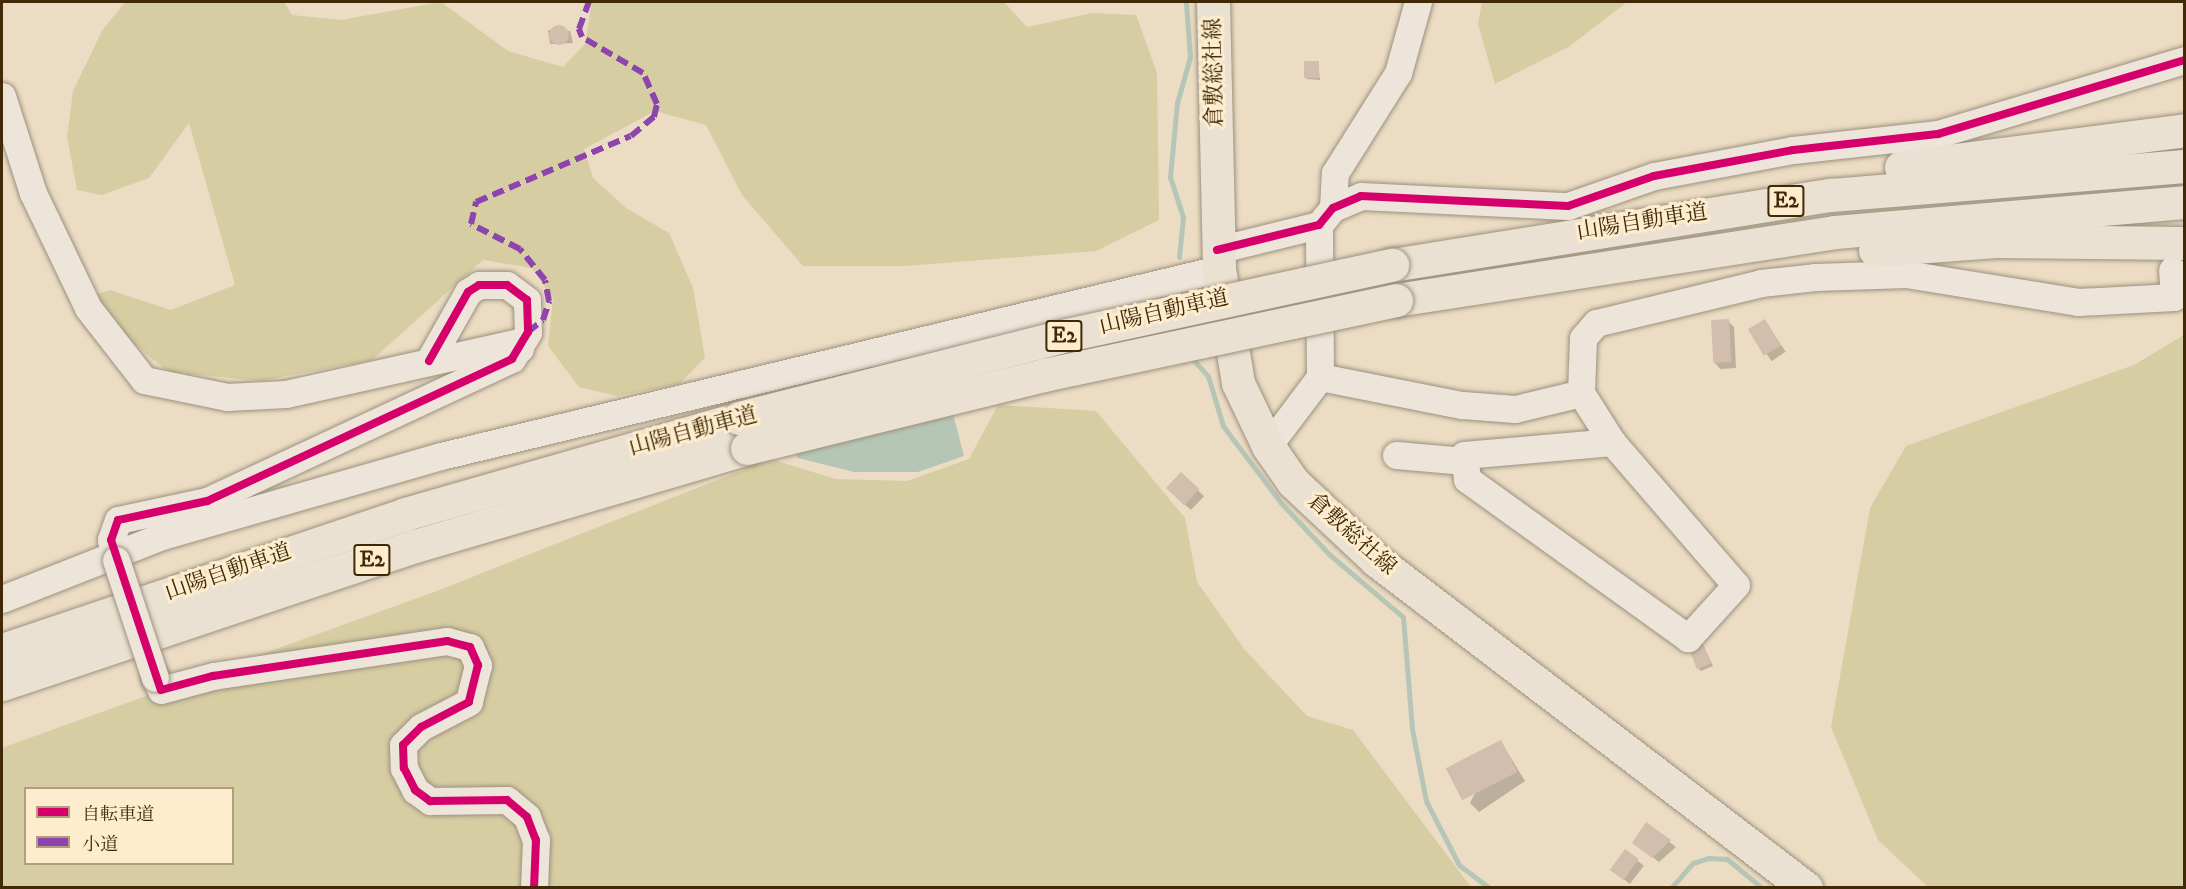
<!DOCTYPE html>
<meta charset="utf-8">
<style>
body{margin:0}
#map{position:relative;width:2186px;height:889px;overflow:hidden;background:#ebdcc3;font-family:"IM FELL DW Pica","Noto Serif JP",serif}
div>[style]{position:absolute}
.green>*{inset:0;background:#d6cda3}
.water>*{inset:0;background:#b6c6b6}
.shadow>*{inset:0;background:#0003;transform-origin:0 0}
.stream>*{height:5px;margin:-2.5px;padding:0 2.5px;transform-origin:2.5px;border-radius:2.5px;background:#b6c6b6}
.building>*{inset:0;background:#d3bdad;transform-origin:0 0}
.round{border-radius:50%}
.roads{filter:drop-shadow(0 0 2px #9c917e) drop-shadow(0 0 2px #9c917e)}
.minor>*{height:27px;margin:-13.5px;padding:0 13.5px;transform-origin:13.5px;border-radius:13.5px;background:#ede5d9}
.major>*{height:33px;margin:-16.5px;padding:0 16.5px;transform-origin:16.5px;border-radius:16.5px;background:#eae1d2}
.highway>*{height:33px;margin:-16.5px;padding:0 16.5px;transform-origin:16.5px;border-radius:16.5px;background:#eae1d2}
.bridges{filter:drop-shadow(0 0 2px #9c917e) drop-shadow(0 0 2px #9c917e)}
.minor-bridge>*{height:27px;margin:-13.5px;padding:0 13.5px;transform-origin:13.5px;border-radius:13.5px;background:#ede5d9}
.highway-bridge>*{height:33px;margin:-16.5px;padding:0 16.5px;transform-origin:16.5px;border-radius:16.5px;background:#eae1d2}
.quiet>*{height:6px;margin-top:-3px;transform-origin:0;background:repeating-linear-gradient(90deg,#8e44ad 0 12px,transparent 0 18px)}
.cycleway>*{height:8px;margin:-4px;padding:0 4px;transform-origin:4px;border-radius:4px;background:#d6006c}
span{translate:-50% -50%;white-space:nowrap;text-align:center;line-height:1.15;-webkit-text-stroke:6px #fdeccd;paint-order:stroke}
.shield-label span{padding:2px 4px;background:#fdeccd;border:2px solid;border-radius:4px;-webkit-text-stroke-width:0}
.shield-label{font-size:21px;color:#412907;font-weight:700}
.street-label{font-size:22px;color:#412907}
.frame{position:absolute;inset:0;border:3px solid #412907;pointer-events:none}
.legend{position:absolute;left:24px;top:787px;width:210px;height:78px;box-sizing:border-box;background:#fdeccd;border:2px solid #b29e7e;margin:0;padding:8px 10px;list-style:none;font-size:18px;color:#412907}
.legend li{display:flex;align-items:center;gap:12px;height:30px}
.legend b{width:30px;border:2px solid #b29e7e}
</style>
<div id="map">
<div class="green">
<div style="clip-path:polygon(125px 2px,284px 2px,292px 15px,341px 20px,441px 2px,508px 51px,563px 67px,585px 44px,592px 2px,1004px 2px,1027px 27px,1092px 13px,1136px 15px,1157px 73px,1159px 220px,1096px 251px,905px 266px,803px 266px,742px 195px,706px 125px,655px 111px,584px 149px,593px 178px,626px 208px,669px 233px,693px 288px,705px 358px,679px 384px,617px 396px,579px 387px,548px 346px,553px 299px,532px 268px,483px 260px,372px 360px,260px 381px,169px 372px,129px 340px,94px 295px,110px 290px,171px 310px,235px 285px,189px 123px,149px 178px,102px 195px,77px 190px,67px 137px,73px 91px,102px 31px)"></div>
<div style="clip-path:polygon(1482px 2px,1627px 2px,1570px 46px,1495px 84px,1478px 24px)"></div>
<div style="clip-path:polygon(2184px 335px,2184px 887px,1928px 887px,1878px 840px,1831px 727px,1870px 508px,1906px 446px,2134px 365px)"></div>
<div style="clip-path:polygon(evenodd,998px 405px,1096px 411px,1185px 518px,1197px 582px,1245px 650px,1307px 716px,1353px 730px,1471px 887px,2px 888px,2px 748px,437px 591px,770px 459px,836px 479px,907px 481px,969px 459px,998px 405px,26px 788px,232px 788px,232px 864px,26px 864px,26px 788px)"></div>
</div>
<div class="water">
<div style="clip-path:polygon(935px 345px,964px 456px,918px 472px,854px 472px,798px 458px,751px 391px)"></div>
</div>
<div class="shadow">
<div style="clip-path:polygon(548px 30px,570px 31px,573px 43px,550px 44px)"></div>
<div style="clip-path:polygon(1318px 63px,1320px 80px,1307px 79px,1305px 77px)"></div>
<div style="clip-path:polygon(1728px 321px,1734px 327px,1736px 368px,1720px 369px,1715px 363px)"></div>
<div style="left:1765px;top:321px;width:37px;height:17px;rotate:56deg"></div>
<div style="left:1181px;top:474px;width:32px;height:19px;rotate:44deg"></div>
<div style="clip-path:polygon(1703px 645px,1713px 666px,1701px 671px,1698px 668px)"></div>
<div style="clip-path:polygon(1501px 742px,1525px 781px,1479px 812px,1470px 803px)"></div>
<div style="clip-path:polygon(1647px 824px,1676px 847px,1659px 862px,1634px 843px)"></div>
<div style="left:1625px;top:851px;width:24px;height:23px;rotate:38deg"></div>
</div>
<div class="stream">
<div style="left:1179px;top:257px;width:40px;rotate:-84.3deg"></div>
<div style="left:1183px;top:217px;width:42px;rotate:-108deg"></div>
<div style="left:1170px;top:177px;width:74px;rotate:-84.6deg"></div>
<div style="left:1177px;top:103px;width:48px;rotate:-74.2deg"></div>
<div style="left:1190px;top:57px;width:55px;rotate:-94.2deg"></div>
<div style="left:1189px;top:355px;width:28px;rotate:48deg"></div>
<div style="left:1208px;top:376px;width:52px;rotate:73.3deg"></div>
<div style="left:1223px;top:426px;width:96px;rotate:53deg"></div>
<div style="left:1281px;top:503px;width:71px;rotate:46.7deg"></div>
<div style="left:1330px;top:555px;width:96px;rotate:40.3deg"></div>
<div style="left:1403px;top:617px;width:112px;rotate:85.4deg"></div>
<div style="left:1412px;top:729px;width:73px;rotate:79deg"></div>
<div style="left:1426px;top:801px;width:72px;rotate:62.7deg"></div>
<div style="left:1459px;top:865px;width:39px;rotate:37deg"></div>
<div style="left:1671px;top:888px;width:33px;rotate:-49deg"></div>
<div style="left:1693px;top:863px;width:16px;rotate:-18deg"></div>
<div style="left:1708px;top:858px;width:19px;rotate:3deg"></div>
<div style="left:1727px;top:859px;width:45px;rotate:39.6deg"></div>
</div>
<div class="building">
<div class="round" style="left:549px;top:25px;width:20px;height:20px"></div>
<div style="left:1304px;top:61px;width:15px;height:17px"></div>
<div style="left:1729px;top:319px;width:43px;height:18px;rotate:87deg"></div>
<div style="left:1765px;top:319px;width:31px;height:20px;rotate:59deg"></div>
<div style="left:1181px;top:472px;width:25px;height:22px;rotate:43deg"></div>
<div style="left:1703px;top:643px;width:22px;height:15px;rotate:69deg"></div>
<div style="left:1501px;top:740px;width:36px;height:62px;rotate:63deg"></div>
<div style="clip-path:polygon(1646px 822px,1671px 840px,1652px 858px,1632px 843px)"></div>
<div style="left:1625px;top:849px;width:17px;height:26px;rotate:36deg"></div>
</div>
<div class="roads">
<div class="minor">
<div style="left:2px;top:96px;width:102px;rotate:72.3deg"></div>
<div style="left:33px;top:193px;width:127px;rotate:64.4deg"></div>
<div style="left:88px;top:308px;width:91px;rotate:52.1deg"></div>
<div style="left:144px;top:380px;width:85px;rotate:11.6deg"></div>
<div style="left:227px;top:397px;width:59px;rotate:-2.9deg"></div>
<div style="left:286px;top:394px;width:238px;rotate:-12.6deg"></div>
<div style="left:518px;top:342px;width:7px;rotate:74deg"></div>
<div style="left:1333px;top:208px;width:35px;rotate:-87deg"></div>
<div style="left:1335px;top:173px;width:118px;rotate:-57.8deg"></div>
<div style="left:1398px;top:73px;width:74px;rotate:-74.3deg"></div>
<div style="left:1217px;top:250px;width:105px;rotate:-13.8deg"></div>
<div style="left:1319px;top:225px;width:22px;rotate:-51deg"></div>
<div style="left:1333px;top:208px;width:30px;rotate:-23deg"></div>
<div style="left:1361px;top:196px;width:207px;rotate:2.8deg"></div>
<div style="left:1568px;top:206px;width:91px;rotate:-19.2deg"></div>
<div style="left:1654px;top:176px;width:141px;rotate:-10.6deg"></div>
<div style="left:1793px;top:150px;width:146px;rotate:-6.3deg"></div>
<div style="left:1938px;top:134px;width:257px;rotate:-16.7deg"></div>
<div style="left:1320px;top:377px;width:145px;rotate:11.2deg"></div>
<div style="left:1462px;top:405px;width:53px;rotate:4.3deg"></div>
<div style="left:1515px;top:409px;width:68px;rotate:-13.6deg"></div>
<div style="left:1612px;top:442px;width:58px;rotate:-122.3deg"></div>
<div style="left:1581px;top:393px;width:55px;rotate:-87.9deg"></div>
<div style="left:1583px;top:338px;width:20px;rotate:-49deg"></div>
<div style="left:1596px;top:323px;width:170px;rotate:-13.6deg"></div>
<div style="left:1761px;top:283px;width:54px;rotate:-6.3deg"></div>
<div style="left:1815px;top:277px;width:91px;rotate:-1.9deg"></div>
<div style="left:1906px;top:274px;width:174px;rotate:9.2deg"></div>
<div style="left:2078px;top:302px;width:96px;rotate:-3deg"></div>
<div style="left:2174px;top:297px;width:27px;rotate:-94deg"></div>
<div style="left:1612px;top:442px;width:189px;rotate:49.1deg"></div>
<div style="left:1736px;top:585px;width:72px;rotate:132.2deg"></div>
<div style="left:1688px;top:638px;width:272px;rotate:-144.3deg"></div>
<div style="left:1467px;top:479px;width:24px;rotate:-97deg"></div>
<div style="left:1464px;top:455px;width:149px;rotate:-5deg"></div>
<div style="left:1268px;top:446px;width:86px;rotate:-53deg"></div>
<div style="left:1320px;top:377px;width:152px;rotate:-90.4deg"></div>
<div style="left:1396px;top:455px;width:69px;rotate:5deg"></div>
<div style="left:116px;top:560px;width:21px;rotate:-104deg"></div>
<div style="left:111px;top:540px;width:21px;rotate:-71deg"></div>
<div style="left:118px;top:520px;width:91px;rotate:-12.1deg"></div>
<div style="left:207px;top:501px;width:336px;rotate:-25deg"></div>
<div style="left:512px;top:359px;width:31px;rotate:-59deg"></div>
<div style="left:528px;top:332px;width:32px;rotate:-92deg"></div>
<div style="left:527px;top:300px;width:25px;rotate:-143deg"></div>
<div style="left:507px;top:285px;width:28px;rotate:180deg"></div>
<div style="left:479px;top:285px;width:13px;rotate:148deg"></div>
<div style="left:468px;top:292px;width:79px;rotate:119.5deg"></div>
<div style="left:2px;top:599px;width:172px;rotate:-21.5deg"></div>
<div style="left:162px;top:536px;width:290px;rotate:-16deg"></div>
<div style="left:441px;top:456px;width:800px;rotate:-13.52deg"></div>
<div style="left:155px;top:678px;width:13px;rotate:63deg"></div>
<div style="left:161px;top:690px;width:54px;rotate:-15.1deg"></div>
<div style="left:213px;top:676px;width:237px;rotate:-8.5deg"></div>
<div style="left:447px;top:641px;width:24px;rotate:15deg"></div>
<div style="left:470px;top:647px;width:20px;rotate:66deg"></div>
<div style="left:478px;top:665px;width:38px;rotate:104deg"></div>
<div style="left:469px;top:702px;width:54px;rotate:152.5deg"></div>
<div style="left:421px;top:727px;width:25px;rotate:135deg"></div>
<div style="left:403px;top:745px;width:23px;rotate:88deg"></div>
<div style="left:404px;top:768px;width:25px;rotate:63deg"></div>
<div style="left:415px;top:790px;width:19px;rotate:36deg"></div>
<div style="left:430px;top:801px;width:77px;rotate:-0.7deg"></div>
<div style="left:507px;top:800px;width:26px;rotate:40deg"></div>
<div style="left:527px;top:817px;width:25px;rotate:69deg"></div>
<div style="left:536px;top:840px;width:48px;rotate:92.4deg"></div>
</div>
<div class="major">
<div style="left:1213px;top:2px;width:267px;rotate:88.7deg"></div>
<div style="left:1219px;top:269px;width:116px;rotate:80.5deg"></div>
<div style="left:1238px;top:383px;width:70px;rotate:64.5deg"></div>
<div style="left:1268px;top:446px;width:44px;rotate:55.2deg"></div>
<div style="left:1293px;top:482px;width:114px;rotate:43.2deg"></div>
<div style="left:1376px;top:560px;width:541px;rotate:37.34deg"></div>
</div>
<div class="highway">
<div style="left:1901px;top:167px;width:285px;rotate:-7.4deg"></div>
<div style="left:1875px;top:250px;width:124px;rotate:-4.2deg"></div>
<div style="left:1999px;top:241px;width:185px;rotate:0.6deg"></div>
<div style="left:1392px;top:265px;width:445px;rotate:-9.1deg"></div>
<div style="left:1831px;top:195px;width:354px;rotate:-4.7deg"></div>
<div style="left:1396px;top:300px;width:444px;rotate:-8.8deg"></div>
<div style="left:1835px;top:232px;width:350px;rotate:-4.9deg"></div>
<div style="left:2px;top:650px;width:425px;rotate:-18.6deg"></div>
<div style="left:405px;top:514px;width:348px;rotate:-16deg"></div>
<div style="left:2px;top:684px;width:435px;rotate:-18.5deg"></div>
<div style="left:415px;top:546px;width:346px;rotate:-16.4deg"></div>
</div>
</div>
<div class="bridges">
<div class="minor-bridge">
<div style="left:116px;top:560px;width:124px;rotate:71.7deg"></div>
</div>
<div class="highway-bridge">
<div style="left:739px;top:418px;width:329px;rotate:-14.2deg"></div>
<div style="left:1058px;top:337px;width:342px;rotate:-12.2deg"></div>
<div style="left:747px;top:448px;width:306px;rotate:-13.8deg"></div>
<div style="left:1044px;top:375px;width:360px;rotate:-12deg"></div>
</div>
</div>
<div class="quiet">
<div style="left:528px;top:332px;width:19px;rotate:-39deg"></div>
<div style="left:543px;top:320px;width:20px;rotate:-72deg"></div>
<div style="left:549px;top:301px;width:21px;rotate:-101deg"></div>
<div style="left:545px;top:280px;width:40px;rotate:-129deg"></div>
<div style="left:520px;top:249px;width:55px;rotate:-153deg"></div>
<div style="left:471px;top:224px;width:23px;rotate:-77deg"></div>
<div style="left:476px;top:202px;width:168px;rotate:-23.1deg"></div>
<div style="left:631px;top:136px;width:30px;rotate:-40deg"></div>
<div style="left:654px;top:117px;width:13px;rotate:-77deg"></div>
<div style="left:657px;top:104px;width:34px;rotate:-114deg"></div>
<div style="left:643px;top:73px;width:71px;rotate:-149.5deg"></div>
<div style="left:582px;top:37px;width:9px;rotate:-111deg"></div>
<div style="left:579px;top:29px;width:29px;rotate:-70deg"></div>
</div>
<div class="cycleway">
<div style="left:1217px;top:250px;width:105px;rotate:-13.8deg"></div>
<div style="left:1319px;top:225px;width:22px;rotate:-51deg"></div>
<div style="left:1333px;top:208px;width:30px;rotate:-23deg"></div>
<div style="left:1361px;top:196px;width:207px;rotate:2.8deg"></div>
<div style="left:1568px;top:206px;width:91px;rotate:-19.2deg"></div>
<div style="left:1654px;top:176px;width:141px;rotate:-10.6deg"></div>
<div style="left:1793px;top:150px;width:146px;rotate:-6.3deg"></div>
<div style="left:1938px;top:134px;width:257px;rotate:-16.7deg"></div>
<div style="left:429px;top:361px;width:79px;rotate:-60.5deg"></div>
<div style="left:468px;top:292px;width:13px;rotate:-32deg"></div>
<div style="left:479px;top:285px;width:28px"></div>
<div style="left:507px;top:285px;width:25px;rotate:37deg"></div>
<div style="left:527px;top:300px;width:32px;rotate:88deg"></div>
<div style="left:528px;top:332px;width:31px;rotate:121deg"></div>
<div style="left:512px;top:359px;width:336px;rotate:155deg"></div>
<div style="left:207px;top:501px;width:91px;rotate:167.9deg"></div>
<div style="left:118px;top:520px;width:21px;rotate:109deg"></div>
<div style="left:111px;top:540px;width:158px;rotate:71.6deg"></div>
<div style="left:161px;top:690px;width:54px;rotate:-15.1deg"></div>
<div style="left:213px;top:676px;width:237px;rotate:-8.5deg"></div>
<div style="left:447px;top:641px;width:24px;rotate:15deg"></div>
<div style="left:470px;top:647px;width:20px;rotate:66deg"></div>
<div style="left:478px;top:665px;width:38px;rotate:104deg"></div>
<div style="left:469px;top:702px;width:54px;rotate:152.5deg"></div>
<div style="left:421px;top:727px;width:25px;rotate:135deg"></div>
<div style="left:403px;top:745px;width:23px;rotate:88deg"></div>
<div style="left:404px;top:768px;width:25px;rotate:63deg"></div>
<div style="left:415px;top:790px;width:19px;rotate:36deg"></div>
<div style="left:430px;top:801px;width:77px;rotate:-0.7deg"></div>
<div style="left:507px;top:800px;width:26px;rotate:40deg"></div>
<div style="left:527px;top:817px;width:25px;rotate:69deg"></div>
<div style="left:536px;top:840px;width:48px;rotate:92.4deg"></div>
</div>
<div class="shield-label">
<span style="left:1786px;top:201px">E2</span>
<span style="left:1064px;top:336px">E2</span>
<span style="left:372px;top:560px">E2</span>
</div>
<div class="street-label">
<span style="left:1214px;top:73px;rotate:-91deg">倉敷総社線</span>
<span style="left:1642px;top:222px;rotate:-9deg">山陽自動車道</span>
<span style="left:1164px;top:312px;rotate:-13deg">山陽自動車道</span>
<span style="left:693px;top:431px;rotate:-15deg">山陽自動車道</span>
<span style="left:1352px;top:534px;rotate:42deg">倉敷総社線</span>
<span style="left:228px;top:572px;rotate:-19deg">山陽自動車道</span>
</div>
<div class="frame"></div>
<ul class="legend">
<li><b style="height:8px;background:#d6006c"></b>自転車道</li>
<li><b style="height:8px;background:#8e44ad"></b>小道</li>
</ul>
</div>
